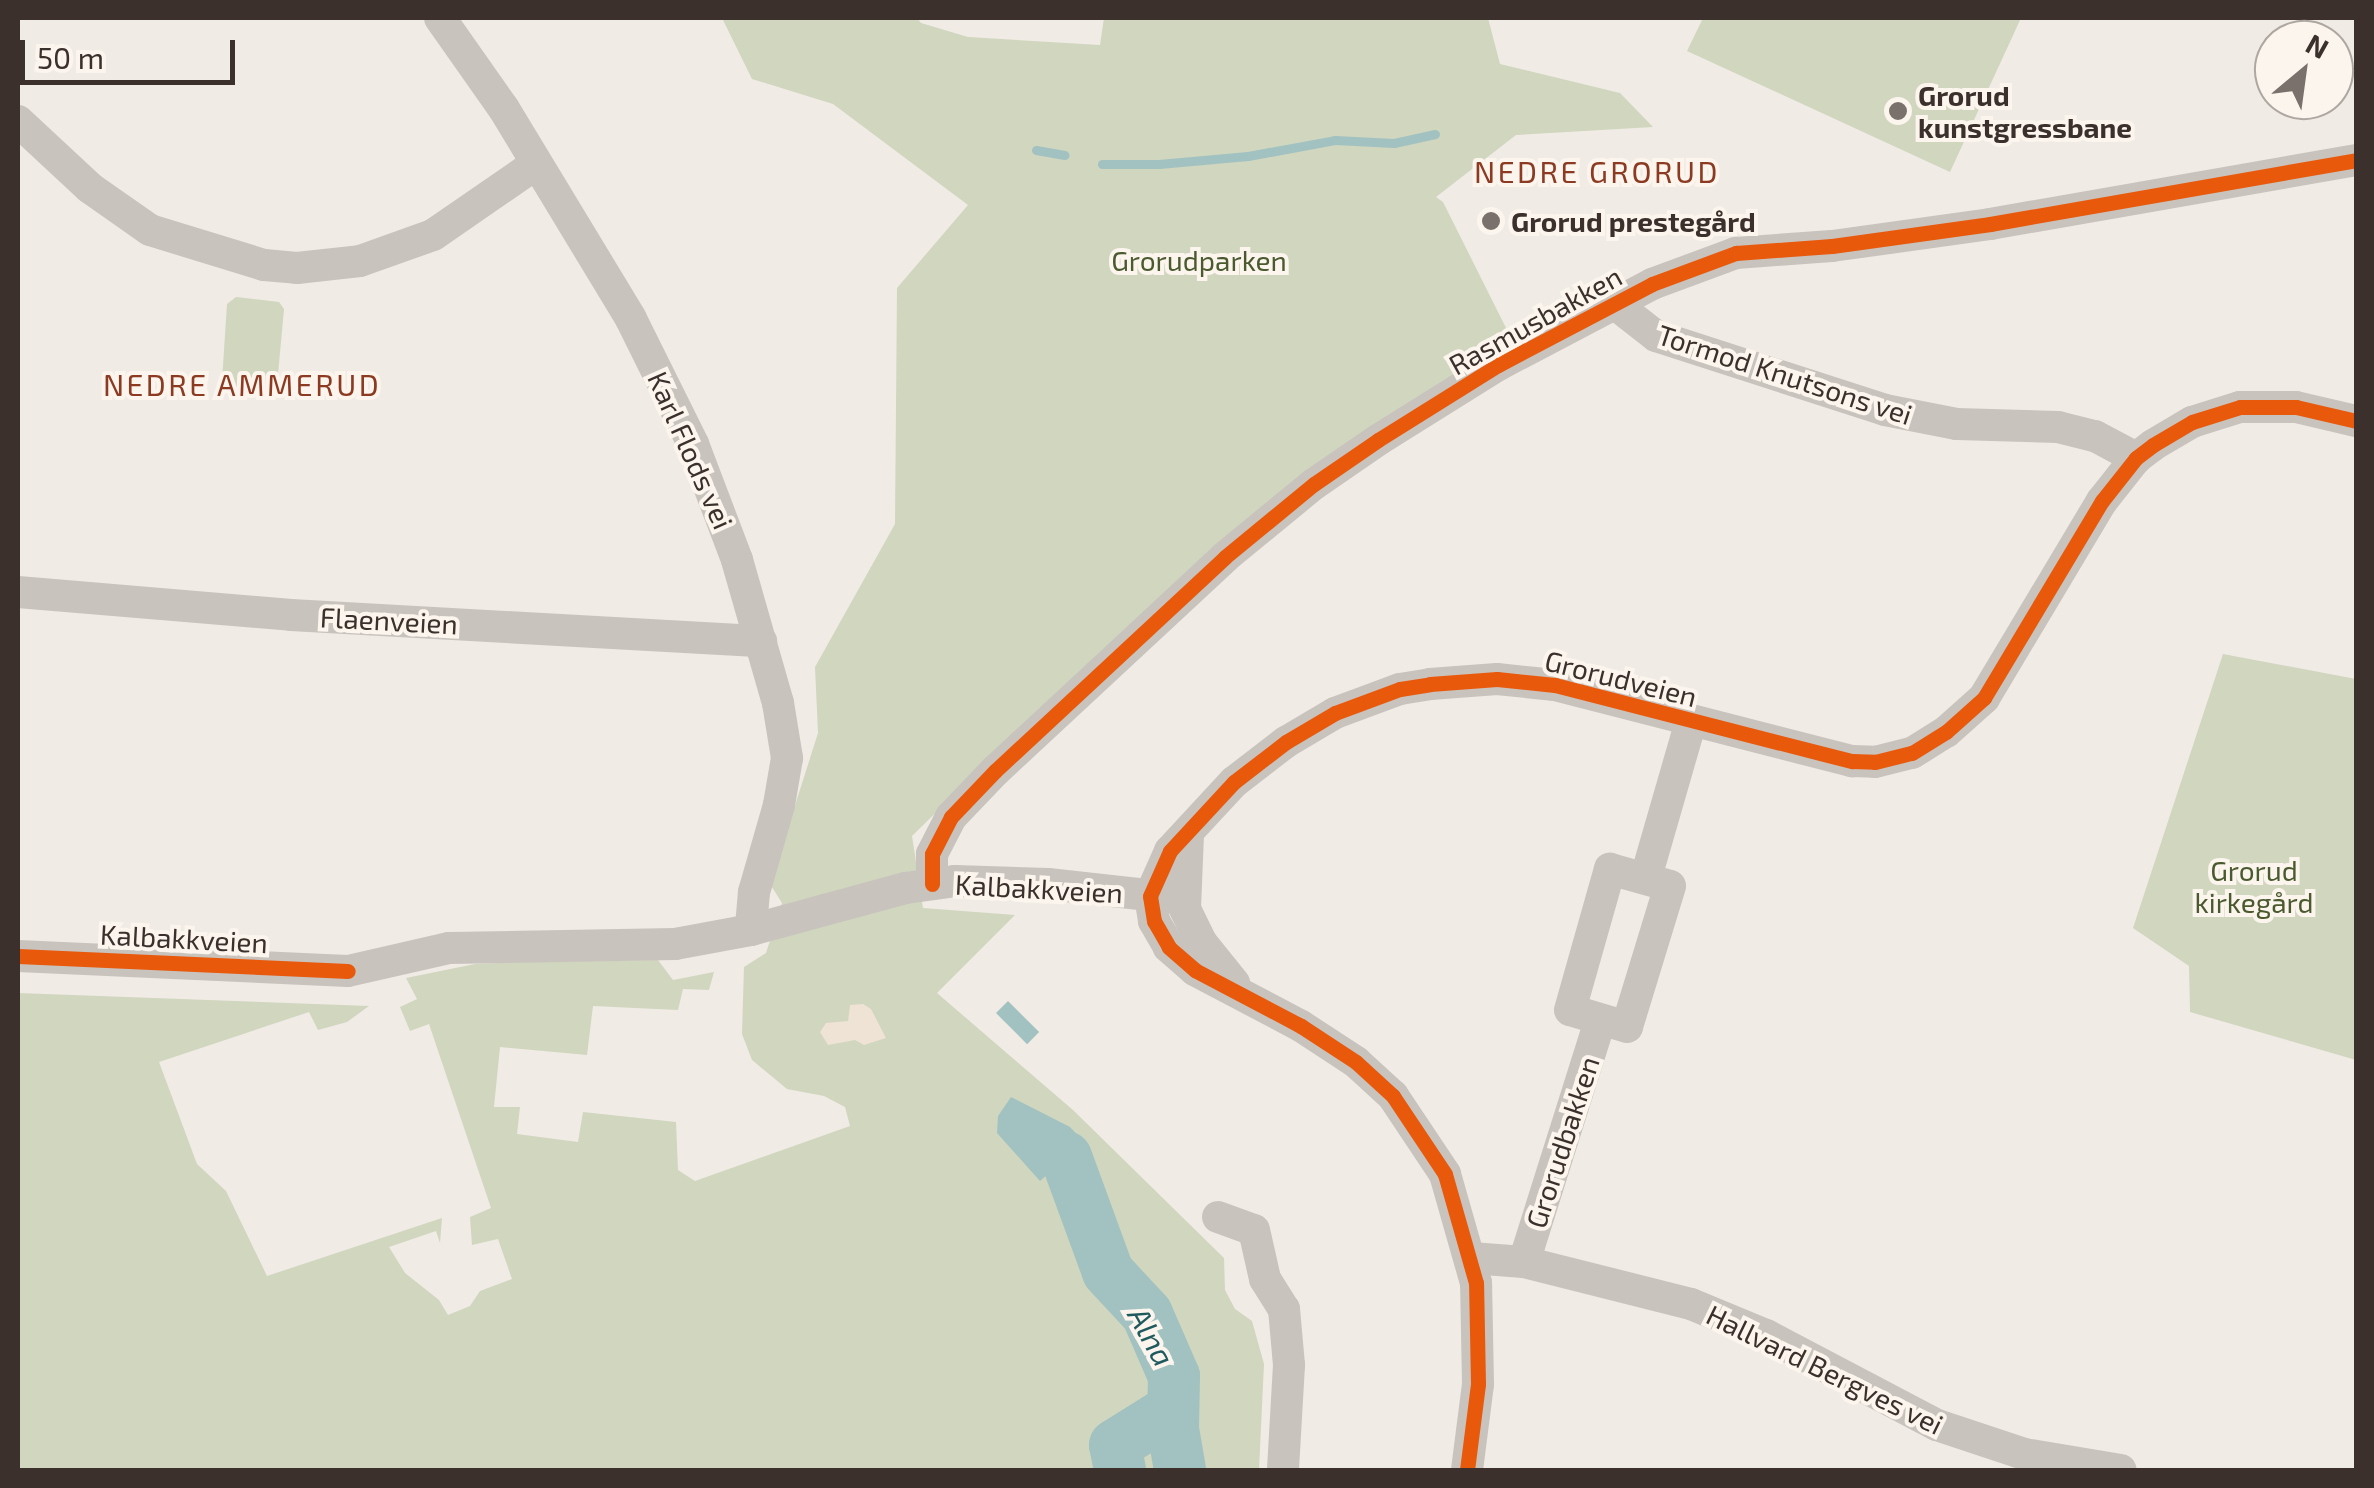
<!DOCTYPE html>
<meta charset="utf-8">
<style>
body{margin:0}
#map{position:relative;width:2374px;height:1488px;overflow:hidden;background:#f0ebe5;font-family:"Exo 2",sans-serif}
div>[style]{position:absolute}
.green>*{inset:0;background:#d1d6bf}
.plaza>*{inset:0;background:#eee3d5}
.water>*{inset:0;background:#a1c2c1;transform-origin:0 0}
.stream>*{height:9px;margin:-4.5px;padding:0 4.5px;transform-origin:4.5px;border-radius:4.5px;background:#a1c2c1}
.river>*{height:52px;margin:-26px;padding:0 26px;transform-origin:26px;border-radius:26px;background:#a1c2c1}
.minor>*{height:32px;margin:-16px;padding:0 16px;transform-origin:16px;border-radius:16px;background:#c9c3be}
.cycleway>*{height:15px;margin:-7.5px;padding:0 7.5px;transform-origin:7.5px;border-radius:7.5px;background:#e8590c}
.dots>*{width:28px;height:28px;translate:-50% -50%;box-sizing:border-box;border:5px solid #fbf5ee;border-radius:50%}
span{translate:-50% -50%;white-space:nowrap;text-align:center;line-height:1.15;-webkit-text-stroke:8px #fbf5ee;paint-order:stroke}
.poi-label{font-size:28px;color:#3b302b;font-weight:700}
.left{translate:0 -50%;text-align:left}
.park-label{font-size:28px;color:#4a5a2e}
.street-label{font-size:28px;color:#3b302b}
.neighbourhood-label{font-size:30px;color:#8c3b22;letter-spacing:2.5px}
.water-label{font-size:30px;color:#1f5a5e;font-style:italic}
.frame{position:absolute;inset:0;border:20px solid #3b302b;pointer-events:none}
.north{position:absolute;left:2254px;top:20px;width:100px;height:100px;box-sizing:border-box;background:#fbf5ee;border:2px solid #aea6a0;border-radius:50%;rotate:29deg;font-size:28px;font-weight:700;line-height:40px;text-align:center;color:#3b302b}
.north::after{content:'';display:block;margin:auto;width:35px;height:45px;background:#7a716c;clip-path:polygon(50% 0,100% 100%,50% 72%,0 100%)}
.scale{position:absolute;left:20px;top:40px;width:215px;height:45px;box-sizing:border-box;border:5px solid #3b302b;border-top:0;padding-left:12px;font-size:30px;line-height:35px;white-space:nowrap;color:#3b302b;-webkit-text-stroke:8px #fbf5ee;paint-order:stroke}
</style>
<div id="map">
<div class="green">
<div style="clip-path:polygon(722px 18px,917px 18px,921px 23px,968px 37px,1100px 45px,1104px 18px,1488px 18px,1500px 64px,1620px 93px,1653px 127px,1516px 135px,1436px 197px,1443px 202px,1512px 340px,1102px 650px,912px 836px,923px 908px,1015px 915px,937px 993px,1073px 1110px,1224px 1258px,1225px 1290px,1235px 1309px,1252px 1321px,1264px 1364px,1259px 1470px,18px 1470px,18px 993px,369px 1006px,347px 1022px,318px 1030px,309px 1012px,159px 1062px,197px 1164px,226px 1191px,267px 1276px,442px 1218px,440px 1243px,436px 1231px,389px 1247px,405px 1273px,439px 1300px,448px 1315px,470px 1306px,480px 1291px,512px 1279px,498px 1239px,472px 1245px,470px 1217px,491px 1208px,429px 1024px,410px 1031px,400px 1007px,417px 999px,406px 978px,475px 964px,545px 961px,658px 960px,673px 980px,714px 972px,709px 990px,683px 989px,678px 1010px,593px 1006px,587px 1055px,500px 1047px,494px 1107px,520px 1107px,517px 1134px,578px 1142px,583px 1112px,676px 1122px,678px 1170px,695px 1181px,850px 1126px,845px 1107px,824px 1096px,787px 1089px,752px 1060px,742px 1034px,744px 967px,766px 953px,782px 903px,770px 884px,818px 733px,815px 667px,895px 524px,897px 288px,968px 205px,833px 104px,752px 79px)"></div>
<div style="clip-path:polygon(1703px 18px,2021px 18px,1950px 172px,1687px 51px)"></div>
<div style="clip-path:polygon(236px 297px,279px 302px,284px 309px,277px 385px,271px 392px,228px 386px,222px 381px,227px 304px)"></div>
<div style="clip-path:polygon(2223px 654px,2356px 679px,2356px 1060px,2190px 1012px,2189px 966px,2133px 928px)"></div>
</div>
<div class="plaza">
<div style="clip-path:polygon(863px 1004px,871px 1009px,886px 1038px,864px 1045px,855px 1040px,828px 1045px,820px 1032px,826px 1023px,848px 1021px,850px 1005px)"></div>
</div>
<div class="water">
<div style="left:1008px;top:1001px;width:44px;height:17px;rotate:45deg"></div>
<div style="clip-path:polygon(1011px 1097px,1070px 1127px,1084px 1142px,1040px 1181px,997px 1133px,998px 1116px)"></div>
</div>
<div class="stream">
<div style="left:1036px;top:150px;width:29px;rotate:10deg"></div>
<div style="left:1102px;top:164px;width:57px"></div>
<div style="left:1159px;top:164px;width:89px;rotate:-5.1deg"></div>
<div style="left:1248px;top:156px;width:88px;rotate:-10.4deg"></div>
<div style="left:1335px;top:140px;width:59px;rotate:2.9deg"></div>
<div style="left:1394px;top:143px;width:42px;rotate:-12.4deg"></div>
</div>
<div class="river">
<div style="left:1066px;top:1157px;width:122px;rotate:69.9deg"></div>
<div style="left:1108px;top:1272px;width:57px;rotate:47.1deg"></div>
<div style="left:1147px;top:1314px;width:68px;rotate:66.5deg"></div>
<div style="left:1174px;top:1376px;width:53px;rotate:91.1deg"></div>
<div style="left:1173px;top:1429px;width:42px;rotate:80.3deg"></div>
<div style="left:1120px;top:1470px;width:25px;rotate:-101deg"></div>
<div style="left:1115px;top:1445px;width:68px;rotate:-31.8deg"></div>
</div>
<div class="minor">
<div style="left:440px;top:18px;width:111px;rotate:54.9deg"></div>
<div style="left:504px;top:109px;width:245px;rotate:58.8deg"></div>
<div style="left:631px;top:319px;width:140px;rotate:63.6deg"></div>
<div style="left:693px;top:444px;width:124px;rotate:69.2deg"></div>
<div style="left:737px;top:560px;width:149px;rotate:74deg"></div>
<div style="left:778px;top:703px;width:56px;rotate:80.7deg"></div>
<div style="left:787px;top:758px;width:48px;rotate:99.7deg"></div>
<div style="left:779px;top:805px;width:91px;rotate:106deg"></div>
<div style="left:754px;top:892px;width:38px;rotate:95deg"></div>
<div style="left:18px;top:121px;width:98px;rotate:42.9deg"></div>
<div style="left:90px;top:188px;width:73px;rotate:35deg"></div>
<div style="left:150px;top:230px;width:119px;rotate:17.1deg"></div>
<div style="left:264px;top:265px;width:33px;rotate:5deg"></div>
<div style="left:297px;top:268px;width:63px;rotate:-6.3deg"></div>
<div style="left:360px;top:261px;width:77px;rotate:-19.6deg"></div>
<div style="left:433px;top:235px;width:125px;rotate:-34.6deg"></div>
<div style="left:1615px;top:304px;width:52px;rotate:38deg"></div>
<div style="left:1656px;top:336px;width:241px;rotate:17.9deg"></div>
<div style="left:1885px;top:410px;width:73px;rotate:11deg"></div>
<div style="left:1957px;top:424px;width:101px;rotate:1.7deg"></div>
<div style="left:2058px;top:427px;width:38px;rotate:14deg"></div>
<div style="left:2095px;top:436px;width:47px;rotate:28.2deg"></div>
<div style="left:18px;top:592px;width:274px;rotate:4.8deg"></div>
<div style="left:291px;top:615px;width:471px;rotate:3.2deg"></div>
<div style="left:1188px;top:834px;width:75px;rotate:92.3deg"></div>
<div style="left:1185px;top:909px;width:37px;rotate:64deg"></div>
<div style="left:1201px;top:942px;width:53px;rotate:51.2deg"></div>
<div style="left:1610px;top:869px;width:62px;rotate:15.8deg"></div>
<div style="left:1670px;top:886px;width:147px;rotate:107deg"></div>
<div style="left:1627px;top:1027px;width:59px;rotate:-163.4deg"></div>
<div style="left:1570px;top:1010px;width:147px;rotate:-74.2deg"></div>
<div style="left:1646px;top:877px;width:162px;rotate:-73.9deg"></div>
<div style="left:932px;top:884px;width:30px;rotate:-90deg"></div>
<div style="left:932px;top:854px;width:42px;rotate:-62.8deg"></div>
<div style="left:951px;top:817px;width:64px;rotate:-46.3deg"></div>
<div style="left:995px;top:771px;width:314px;rotate:-42.9deg"></div>
<div style="left:1225px;top:557px;width:115px;rotate:-39.4deg"></div>
<div style="left:1314px;top:484px;width:78px;rotate:-34.5deg"></div>
<div style="left:1378px;top:440px;width:142px;rotate:-32deg"></div>
<div style="left:1498px;top:365px;width:174px;rotate:-27.7deg"></div>
<div style="left:1652px;top:284px;width:90px;rotate:-20.3deg"></div>
<div style="left:1736px;top:253px;width:96px;rotate:-4.2deg"></div>
<div style="left:1832px;top:246px;width:160px;rotate:-7.9deg"></div>
<div style="left:1990px;top:224px;width:372px;rotate:-9.9deg"></div>
<div style="left:18px;top:956px;width:330px;rotate:2.6deg"></div>
<div style="left:348px;top:971px;width:104px;rotate:-12.8deg"></div>
<div style="left:449px;top:948px;width:226px;rotate:-1deg"></div>
<div style="left:675px;top:944px;width:77px;rotate:-10.4deg"></div>
<div style="left:751px;top:930px;width:161px;rotate:-15.2deg"></div>
<div style="left:906px;top:888px;width:49px;rotate:-8.1deg"></div>
<div style="left:955px;top:881px;width:93px;rotate:1.8deg"></div>
<div style="left:1048px;top:884px;width:136px;rotate:6.3deg"></div>
<div style="left:1218px;top:1217px;width:38px;rotate:20deg"></div>
<div style="left:1254px;top:1230px;width:50px;rotate:77.3deg"></div>
<div style="left:1265px;top:1279px;width:36px;rotate:58deg"></div>
<div style="left:1284px;top:1309px;width:56px;rotate:84.9deg"></div>
<div style="left:1289px;top:1365px;width:105px;rotate:93.3deg"></div>
<div style="left:1471px;top:1258px;width:53px;rotate:4.3deg"></div>
<div style="left:1524px;top:1262px;width:172px;rotate:14.1deg"></div>
<div style="left:1691px;top:1304px;width:81px;rotate:22.5deg"></div>
<div style="left:1766px;top:1335px;width:193px;rotate:27.8deg"></div>
<div style="left:1937px;top:1425px;width:92px;rotate:18.4deg"></div>
<div style="left:2024px;top:1454px;width:98px;rotate:9.4deg"></div>
<div style="left:1524px;top:1262px;width:253px;rotate:-72.5deg"></div>
<div style="left:1467px;top:1470px;width:87px;rotate:-82.7deg"></div>
<div style="left:1478px;top:1384px;width:101px;rotate:-91.1deg"></div>
<div style="left:1476px;top:1283px;width:113px;rotate:-105.9deg"></div>
<div style="left:1445px;top:1174px;width:94px;rotate:-123.7deg"></div>
<div style="left:1393px;top:1096px;width:50px;rotate:-137.4deg"></div>
<div style="left:1356px;top:1062px;width:66px;rotate:-146.8deg"></div>
<div style="left:1301px;top:1026px;width:120px;rotate:-152.2deg"></div>
<div style="left:1195px;top:970px;width:35px;rotate:-139deg"></div>
<div style="left:1169px;top:947px;width:30px;rotate:-120deg"></div>
<div style="left:1154px;top:921px;width:25px;rotate:-99deg"></div>
<div style="left:1150px;top:896px;width:49px;rotate:-66deg"></div>
<div style="left:1170px;top:851px;width:94px;rotate:-47.2deg"></div>
<div style="left:1234px;top:782px;width:66px;rotate:-37.6deg"></div>
<div style="left:1286px;top:742px;width:57px;rotate:-30.6deg"></div>
<div style="left:1335px;top:713px;width:69px;rotate:-20.3deg"></div>
<div style="left:1400px;top:689px;width:30px;rotate:-9deg"></div>
<div style="left:1430px;top:684px;width:67px;rotate:-4.3deg"></div>
<div style="left:1497px;top:679px;width:58px;rotate:5.9deg"></div>
<div style="left:1555px;top:685px;width:307px;rotate:14.4deg"></div>
<div style="left:1852px;top:761px;width:23px;rotate:2deg"></div>
<div style="left:1875px;top:762px;width:38px;rotate:-14deg"></div>
<div style="left:1912px;top:753px;width:40px;rotate:-32deg"></div>
<div style="left:1946px;top:732px;width:51px;rotate:-41.8deg"></div>
<div style="left:1984px;top:698px;width:230px;rotate:-59.1deg"></div>
<div style="left:2102px;top:501px;width:55px;rotate:-51.7deg"></div>
<div style="left:2136px;top:458px;width:21px;rotate:-37deg"></div>
<div style="left:2153px;top:445px;width:45px;rotate:-30.5deg"></div>
<div style="left:2192px;top:422px;width:50px;rotate:-17.4deg"></div>
<div style="left:2240px;top:407px;width:56px"></div>
<div style="left:2296px;top:407px;width:62px;rotate:13.1deg"></div>
</div>
<div class="cycleway">
<div style="left:932px;top:884px;width:30px;rotate:-90deg"></div>
<div style="left:932px;top:854px;width:42px;rotate:-62.8deg"></div>
<div style="left:951px;top:817px;width:64px;rotate:-46.3deg"></div>
<div style="left:995px;top:771px;width:314px;rotate:-42.9deg"></div>
<div style="left:1225px;top:557px;width:115px;rotate:-39.4deg"></div>
<div style="left:1314px;top:484px;width:78px;rotate:-34.5deg"></div>
<div style="left:1378px;top:440px;width:142px;rotate:-32deg"></div>
<div style="left:1498px;top:365px;width:174px;rotate:-27.7deg"></div>
<div style="left:1652px;top:284px;width:90px;rotate:-20.3deg"></div>
<div style="left:1736px;top:253px;width:96px;rotate:-4.2deg"></div>
<div style="left:1832px;top:246px;width:160px;rotate:-7.9deg"></div>
<div style="left:1990px;top:224px;width:372px;rotate:-9.9deg"></div>
<div style="left:18px;top:956px;width:330px;rotate:2.6deg"></div>
<div style="left:1467px;top:1470px;width:87px;rotate:-82.7deg"></div>
<div style="left:1478px;top:1384px;width:101px;rotate:-91.1deg"></div>
<div style="left:1476px;top:1283px;width:113px;rotate:-105.9deg"></div>
<div style="left:1445px;top:1174px;width:94px;rotate:-123.7deg"></div>
<div style="left:1393px;top:1096px;width:50px;rotate:-137.4deg"></div>
<div style="left:1356px;top:1062px;width:66px;rotate:-146.8deg"></div>
<div style="left:1301px;top:1026px;width:120px;rotate:-152.2deg"></div>
<div style="left:1195px;top:970px;width:35px;rotate:-139deg"></div>
<div style="left:1169px;top:947px;width:30px;rotate:-120deg"></div>
<div style="left:1154px;top:921px;width:25px;rotate:-99deg"></div>
<div style="left:1150px;top:896px;width:49px;rotate:-66deg"></div>
<div style="left:1170px;top:851px;width:94px;rotate:-47.2deg"></div>
<div style="left:1234px;top:782px;width:66px;rotate:-37.6deg"></div>
<div style="left:1286px;top:742px;width:57px;rotate:-30.6deg"></div>
<div style="left:1335px;top:713px;width:69px;rotate:-20.3deg"></div>
<div style="left:1400px;top:689px;width:30px;rotate:-9deg"></div>
<div style="left:1430px;top:684px;width:67px;rotate:-4.3deg"></div>
<div style="left:1497px;top:679px;width:58px;rotate:5.9deg"></div>
<div style="left:1555px;top:685px;width:307px;rotate:14.4deg"></div>
<div style="left:1852px;top:761px;width:23px;rotate:2deg"></div>
<div style="left:1875px;top:762px;width:38px;rotate:-14deg"></div>
<div style="left:1912px;top:753px;width:40px;rotate:-32deg"></div>
<div style="left:1946px;top:732px;width:51px;rotate:-41.8deg"></div>
<div style="left:1984px;top:698px;width:230px;rotate:-59.1deg"></div>
<div style="left:2102px;top:501px;width:55px;rotate:-51.7deg"></div>
<div style="left:2136px;top:458px;width:21px;rotate:-37deg"></div>
<div style="left:2153px;top:445px;width:45px;rotate:-30.5deg"></div>
<div style="left:2192px;top:422px;width:50px;rotate:-17.4deg"></div>
<div style="left:2240px;top:407px;width:56px"></div>
<div style="left:2296px;top:407px;width:62px;rotate:13.1deg"></div>
</div>
<div class="dots">
<div style="left:1898px;top:111px;background:#7a716c"></div>
<div style="left:1491px;top:221px;background:#7a716c"></div>
</div>
<div class="poi-label">
<span class="left" style="left:1918px;top:111px">Grorud<br>kunstgressbane</span>
<span class="left" style="left:1511px;top:221px">Grorud prestegård</span>
</div>
<div class="park-label">
<span style="left:1199px;top:260px">Grorudparken</span>
<span style="left:2254px;top:886px">Grorud<br>kirkegård</span>
</div>
<div class="street-label">
<span style="left:1535px;top:320px;rotate:-29deg">Rasmusbakken</span>
<span style="left:1785px;top:374px;rotate:18deg">Tormod Knutsons vei</span>
<span style="left:691px;top:450px;rotate:66deg">Karl Flods vei</span>
<span style="left:389px;top:620px;rotate:3deg">Flaenveien</span>
<span style="left:1621px;top:678px;rotate:14deg">Grorudveien</span>
<span style="left:1039px;top:888px;rotate:3deg">Kalbakkveien</span>
<span style="left:184px;top:938px;rotate:3deg">Kalbakkveien</span>
<span style="left:1562px;top:1142px;rotate:-72deg">Grorudbakken</span>
<span style="left:1825px;top:1369px;rotate:26deg">Hallvard Bergves vei</span>
</div>
<div class="neighbourhood-label">
<span style="left:1597px;top:171px">NEDRE GRORUD</span>
<span style="left:242px;top:384px">NEDRE AMMERUD</span>
</div>
<div class="water-label">
<span style="left:1152px;top:1336px;rotate:61deg">Alna</span>
</div>
<div class="frame"></div>
<div class="north">N</div>
<div class="scale">50 m</div>
</div>
